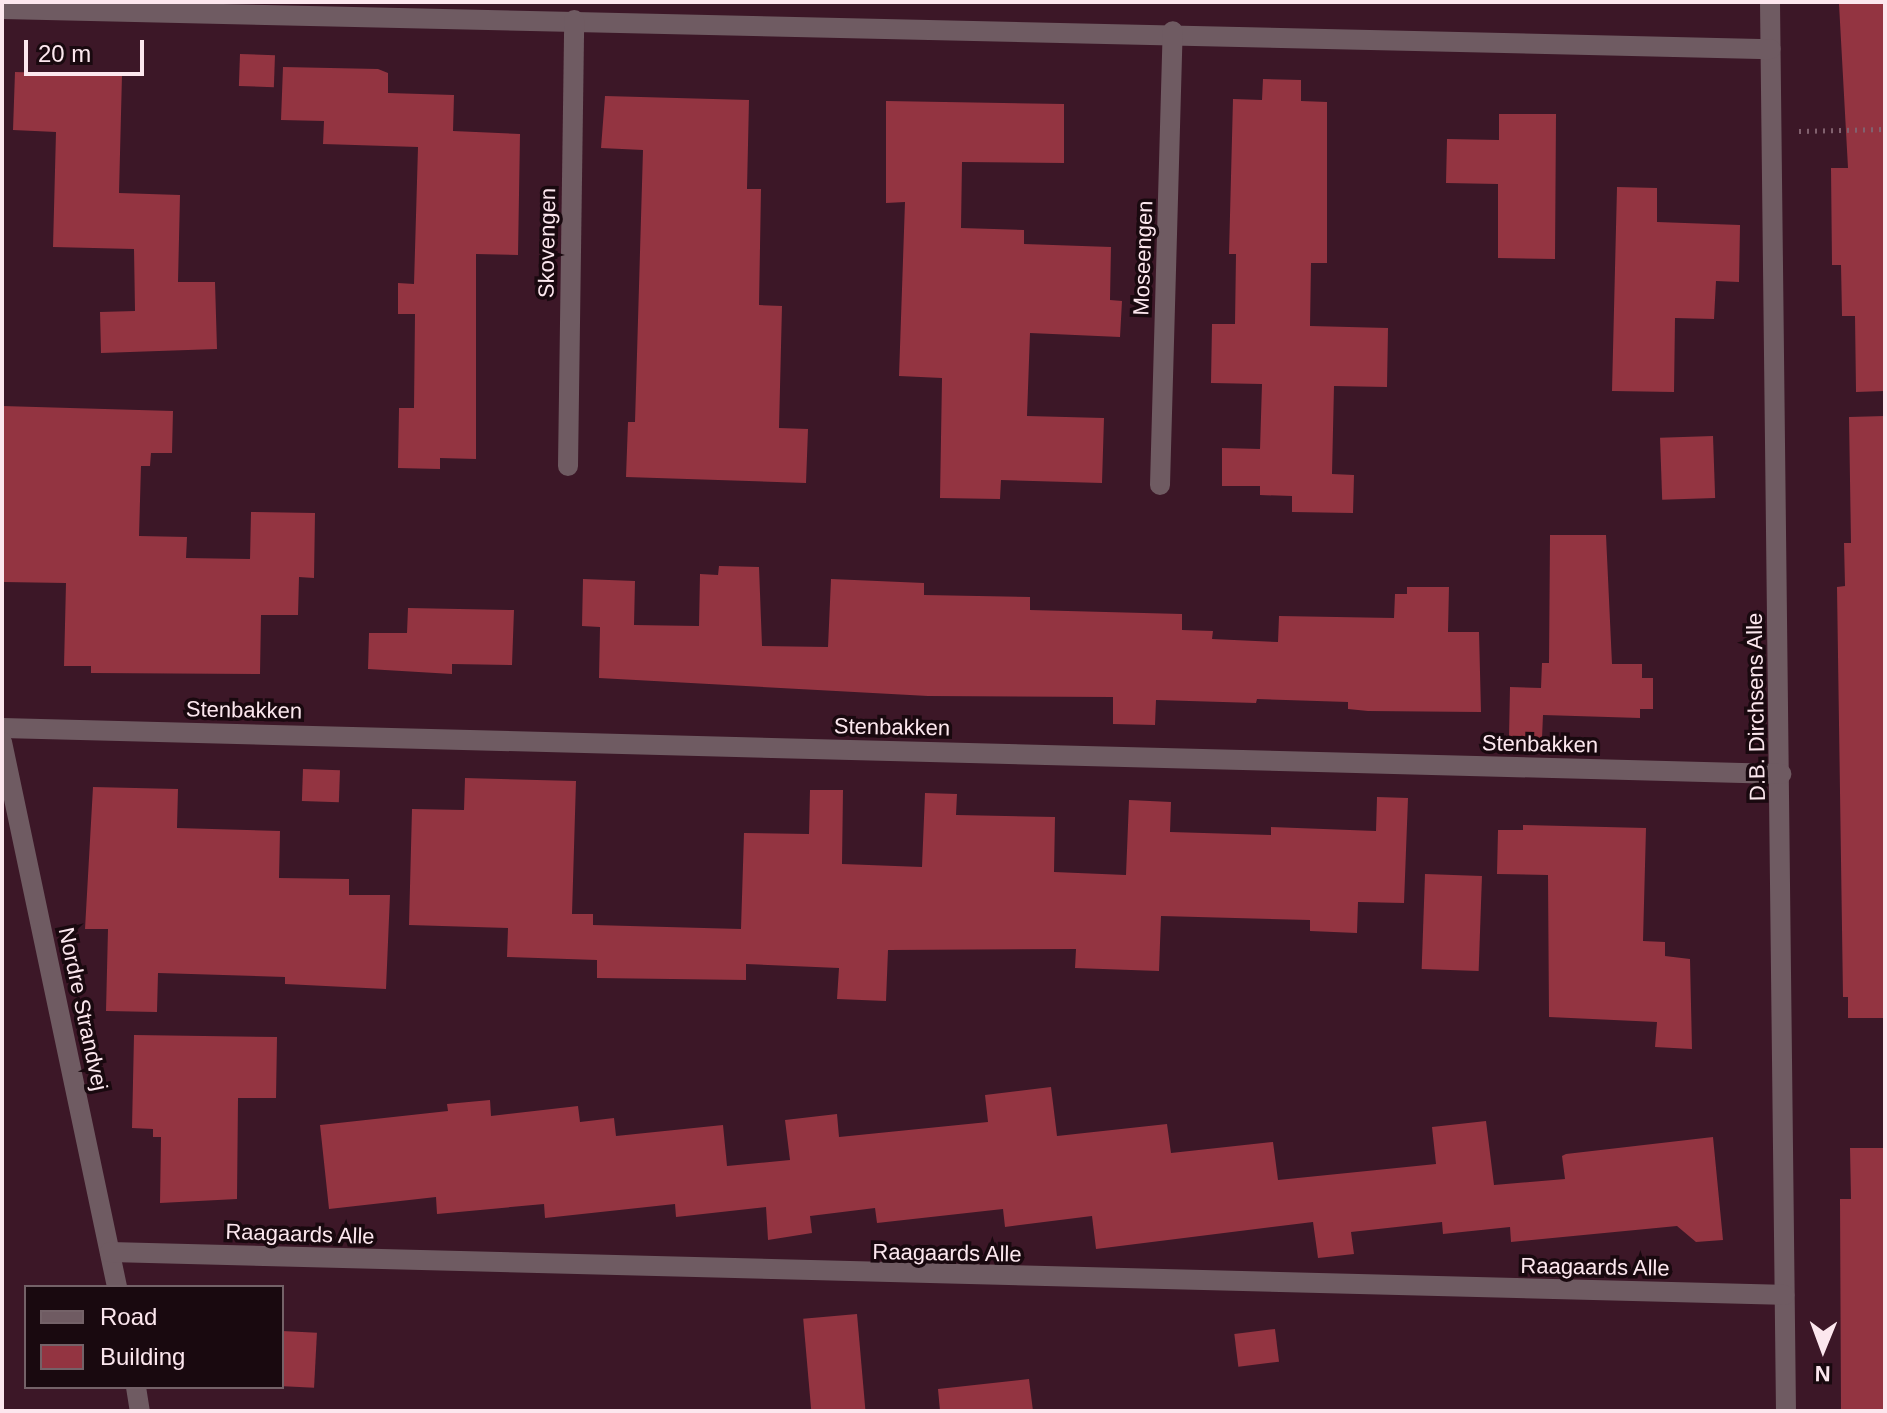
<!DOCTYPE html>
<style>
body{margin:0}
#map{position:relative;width:1887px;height:1413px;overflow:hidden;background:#3c1727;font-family:Arial,sans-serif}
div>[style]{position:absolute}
.building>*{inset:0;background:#933441;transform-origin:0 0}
.path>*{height:5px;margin-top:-2.5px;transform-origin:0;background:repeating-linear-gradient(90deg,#81616e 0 2px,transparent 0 8px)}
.minor>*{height:20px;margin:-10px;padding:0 10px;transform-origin:10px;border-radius:10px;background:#6f5b62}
span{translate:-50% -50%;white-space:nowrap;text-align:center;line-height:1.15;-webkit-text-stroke:7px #19090f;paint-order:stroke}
.street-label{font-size:22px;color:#fce7ee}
.frame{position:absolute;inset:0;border:4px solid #fce7ee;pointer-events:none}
.legend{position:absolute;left:24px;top:1285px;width:260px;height:104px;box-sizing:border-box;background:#19090f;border:2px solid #746268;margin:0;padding:10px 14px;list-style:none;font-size:24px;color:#fce7ee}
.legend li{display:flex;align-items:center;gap:16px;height:40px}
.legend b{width:40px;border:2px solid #746268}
.north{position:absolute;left:1783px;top:1309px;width:80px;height:80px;-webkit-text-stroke:6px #19090f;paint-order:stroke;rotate:181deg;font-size:22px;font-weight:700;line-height:32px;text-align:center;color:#fce7ee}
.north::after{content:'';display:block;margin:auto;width:28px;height:36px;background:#fce7ee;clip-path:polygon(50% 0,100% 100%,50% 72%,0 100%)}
.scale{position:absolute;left:24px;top:40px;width:120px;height:36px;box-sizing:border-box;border:4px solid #fce7ee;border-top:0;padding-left:10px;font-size:24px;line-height:28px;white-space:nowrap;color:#fce7ee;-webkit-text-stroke:6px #19090f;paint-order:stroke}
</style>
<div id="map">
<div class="building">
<div style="clip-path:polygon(1885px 2px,1885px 391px,1856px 392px,1855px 316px,1842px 316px,1841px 265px,1832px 265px,1831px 168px,1848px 168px,1839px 4px)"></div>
<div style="left:240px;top:54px;width:35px;height:32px;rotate:2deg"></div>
<div style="clip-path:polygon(283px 67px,378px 69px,388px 73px,388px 93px,454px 95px,453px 131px,520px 134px,518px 255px,476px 254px,476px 459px,440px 458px,440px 469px,398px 468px,399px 408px,414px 408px,415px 314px,398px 314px,398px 283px,414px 284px,418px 147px,323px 144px,324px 121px,281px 120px)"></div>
<div style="clip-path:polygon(15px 72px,122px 75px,119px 193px,180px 195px,178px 282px,215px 282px,217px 349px,101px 353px,100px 312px,135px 311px,134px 249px,53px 247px,56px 132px,13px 130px)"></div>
<div style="clip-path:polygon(1263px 79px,1301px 80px,1301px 101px,1327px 102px,1327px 263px,1311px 263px,1310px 326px,1388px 328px,1387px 387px,1334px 386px,1332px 474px,1354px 475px,1353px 513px,1292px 512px,1292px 496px,1260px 495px,1260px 486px,1222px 486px,1222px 448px,1260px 449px,1262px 384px,1211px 383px,1212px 324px,1235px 324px,1236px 254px,1229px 254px,1233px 99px,1262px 100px)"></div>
<div style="clip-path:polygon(605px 96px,749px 100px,747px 189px,761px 189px,759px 305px,782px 306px,779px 428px,808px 429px,806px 483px,626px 477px,628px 422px,635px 422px,643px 150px,601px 148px)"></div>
<div style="clip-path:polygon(886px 101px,1064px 104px,1064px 163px,962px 162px,961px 228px,1024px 230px,1024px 244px,1111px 247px,1110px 300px,1122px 301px,1120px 337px,1030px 333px,1027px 416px,1104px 418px,1102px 483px,1001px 480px,1000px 499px,940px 498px,942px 378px,899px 376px,905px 202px,886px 203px)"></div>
<div style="clip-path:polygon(1499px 114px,1556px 114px,1555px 259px,1498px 258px,1498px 184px,1446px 183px,1447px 139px,1499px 140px)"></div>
<div style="clip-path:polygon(1617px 187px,1657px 188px,1657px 222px,1740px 225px,1739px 282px,1716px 281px,1714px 319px,1675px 318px,1674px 392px,1612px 391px)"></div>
<div style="clip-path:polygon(2px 406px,173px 411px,172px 453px,151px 453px,150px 466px,141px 466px,139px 536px,187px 537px,186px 558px,250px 559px,251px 512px,315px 513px,314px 578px,299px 577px,298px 615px,261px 615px,260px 674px,91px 673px,91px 666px,64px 666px,66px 583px,3px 582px)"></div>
<div style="clip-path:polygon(1885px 416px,1885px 1018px,1848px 1018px,1848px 997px,1843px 997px,1837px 587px,1845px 586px,1844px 543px,1851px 543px,1849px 417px)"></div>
<div style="left:1713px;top:436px;width:62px;height:53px;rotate:88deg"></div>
<div style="clip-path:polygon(1550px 535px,1606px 535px,1612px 664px,1642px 664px,1642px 678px,1653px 678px,1653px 709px,1640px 709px,1640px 718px,1543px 715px,1542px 738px,1509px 737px,1510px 687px,1541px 688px,1542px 663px,1549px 663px)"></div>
<div style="clip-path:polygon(719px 566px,759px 567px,762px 646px,828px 647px,831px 579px,924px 583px,924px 595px,1030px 597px,1030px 610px,1182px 614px,1182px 630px,1213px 631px,1212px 639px,1278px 642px,1279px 616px,1394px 618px,1395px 594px,1407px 594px,1407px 587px,1449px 587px,1448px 632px,1479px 632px,1481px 712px,1368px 711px,1348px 709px,1348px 702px,1257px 699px,1256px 703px,1156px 700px,1155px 725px,1113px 724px,1113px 697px,928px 696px,599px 678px,600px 627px,582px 626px,583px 579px,635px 581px,634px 625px,699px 626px,700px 574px,718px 575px)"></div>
<div style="clip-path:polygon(408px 608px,514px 610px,512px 665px,452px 664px,452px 674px,368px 669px,369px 633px,407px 633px)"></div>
<div style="left:303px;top:769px;width:37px;height:32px;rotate:2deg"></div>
<div style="clip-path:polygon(465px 778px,576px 781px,572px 914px,593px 914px,593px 925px,741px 929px,744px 833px,809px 834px,810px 790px,843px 790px,842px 864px,922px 867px,925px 793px,957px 794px,956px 815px,1055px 817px,1054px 872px,1126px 875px,1129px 800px,1171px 802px,1170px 832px,1271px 835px,1271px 827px,1376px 831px,1377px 797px,1408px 798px,1404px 903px,1358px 902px,1357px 933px,1310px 931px,1310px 920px,1161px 916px,1159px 971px,1075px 968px,1076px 949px,888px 950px,886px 1001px,837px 999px,839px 968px,746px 964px,746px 980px,597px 978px,597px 960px,507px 957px,508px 928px,409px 925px,412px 809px,464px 810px)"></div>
<div style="clip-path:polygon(93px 787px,178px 789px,177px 828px,280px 831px,279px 878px,349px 879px,349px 895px,390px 895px,386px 989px,285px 984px,285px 977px,158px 973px,157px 1012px,106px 1011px,108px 929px,85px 929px)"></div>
<div style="clip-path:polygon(1523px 825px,1646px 828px,1643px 941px,1665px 942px,1665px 956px,1690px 959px,1692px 1049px,1655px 1047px,1657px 1022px,1549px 1017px,1548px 875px,1497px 874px,1498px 830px,1523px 830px)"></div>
<div style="left:1425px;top:874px;width:57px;height:95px;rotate:2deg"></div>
<div style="clip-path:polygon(134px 1035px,277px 1037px,276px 1098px,238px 1098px,237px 1199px,160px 1203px,161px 1137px,153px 1137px,153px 1129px,132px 1128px)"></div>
<div style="clip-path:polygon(1051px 1087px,1057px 1136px,1167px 1124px,1171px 1153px,1273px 1142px,1278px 1180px,1436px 1164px,1432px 1127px,1486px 1121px,1494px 1185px,1565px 1179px,1562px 1156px,1566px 1154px,1713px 1137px,1723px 1240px,1696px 1242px,1677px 1226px,1511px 1242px,1510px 1227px,1443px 1234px,1442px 1222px,1351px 1232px,1354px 1254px,1318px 1258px,1313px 1222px,1096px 1249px,1092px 1216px,1005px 1227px,1003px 1209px,877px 1223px,875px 1208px,810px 1216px,812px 1233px,768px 1240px,766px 1207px,676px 1217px,675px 1204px,545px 1218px,544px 1204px,437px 1214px,436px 1197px,329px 1209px,320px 1125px,448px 1111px,447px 1104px,490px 1100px,491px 1116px,578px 1106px,580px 1122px,614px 1118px,616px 1136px,723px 1125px,727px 1166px,790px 1160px,785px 1120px,837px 1114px,839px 1137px,988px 1122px,985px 1095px)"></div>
<div style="clip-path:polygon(1850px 1148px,1885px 1148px,1885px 1411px,1841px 1411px,1840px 1199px,1851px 1199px)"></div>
<div style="left:857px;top:1314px;width:97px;height:54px;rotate:85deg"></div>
<div style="left:1275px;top:1329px;width:33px;height:41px;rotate:83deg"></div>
<div style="left:282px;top:1331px;width:35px;height:55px;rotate:3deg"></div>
<div style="clip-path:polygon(1029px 1379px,1033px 1411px,940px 1411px,938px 1389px)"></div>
</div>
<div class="path">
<div style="left:1799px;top:131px;width:86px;rotate:-1.3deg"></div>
</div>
<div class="minor">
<div style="left:1770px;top:2px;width:1409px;rotate:89.35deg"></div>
<div style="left:2px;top:9px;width:1769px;rotate:1.3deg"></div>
<div style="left:568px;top:466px;width:446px;rotate:-89.2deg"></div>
<div style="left:1160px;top:485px;width:454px;rotate:-88.4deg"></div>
<div style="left:2px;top:728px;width:1780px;rotate:1.48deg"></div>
<div style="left:2px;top:742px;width:557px;rotate:78.08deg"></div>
<div style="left:110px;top:1252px;width:1675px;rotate:1.47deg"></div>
<div style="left:136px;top:1387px;width:24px;rotate:81deg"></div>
</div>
<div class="street-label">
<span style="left:547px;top:243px;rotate:-89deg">Skovengen</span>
<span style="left:1143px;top:258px;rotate:-88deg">Moseengen</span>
<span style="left:1756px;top:707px;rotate:-91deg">D.B. Dirchsens Alle</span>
<span style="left:244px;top:710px;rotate:1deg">Stenbakken</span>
<span style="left:892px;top:727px;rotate:1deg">Stenbakken</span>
<span style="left:1540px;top:744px;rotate:1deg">Stenbakken</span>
<span style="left:83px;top:1009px;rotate:78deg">Nordre Strandvej</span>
<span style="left:300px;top:1234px;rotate:2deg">Raagaards Alle</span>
<span style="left:947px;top:1253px;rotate:1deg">Raagaards Alle</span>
<span style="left:1595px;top:1267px;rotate:1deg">Raagaards Alle</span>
</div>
<div class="frame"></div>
<ul class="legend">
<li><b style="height:10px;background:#6f5b62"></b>Road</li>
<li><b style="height:22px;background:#933441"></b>Building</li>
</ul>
<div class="north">N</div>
<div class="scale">20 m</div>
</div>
